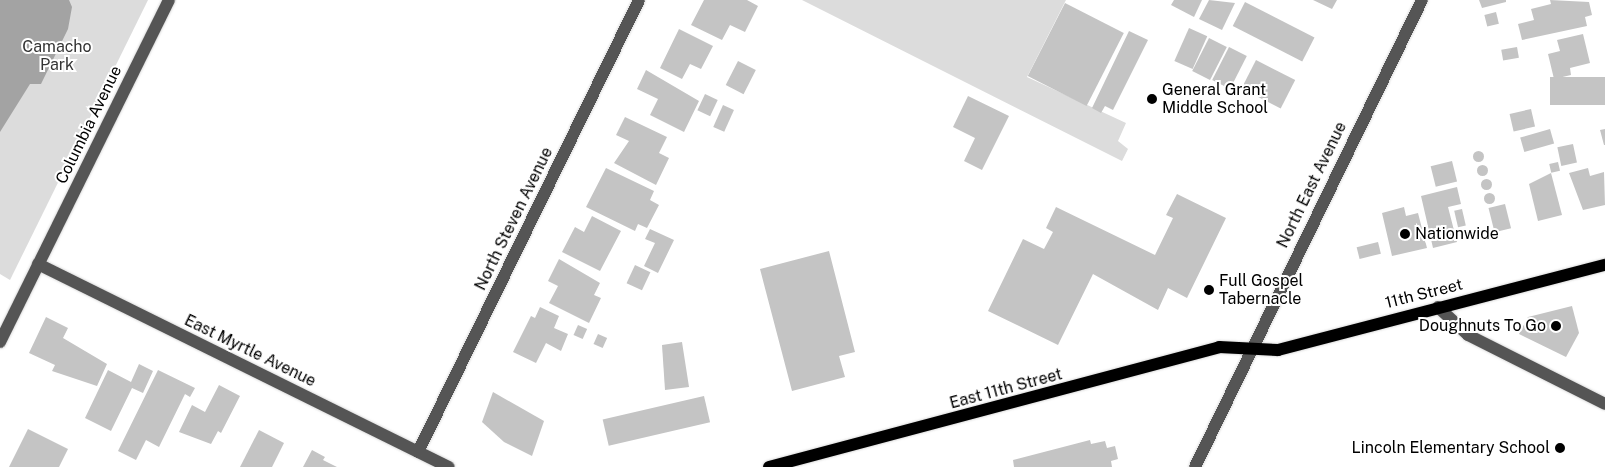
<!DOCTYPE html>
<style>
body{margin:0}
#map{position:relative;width:1605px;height:467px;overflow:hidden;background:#fff;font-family:"Public Sans",sans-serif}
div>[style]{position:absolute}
.green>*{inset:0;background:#dcdcdc}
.water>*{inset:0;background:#a3a3a3}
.building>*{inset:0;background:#c4c4c4;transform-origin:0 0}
.round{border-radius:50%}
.roads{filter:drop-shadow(0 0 1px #dbdbdb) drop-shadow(0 0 1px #dbdbdb)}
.minor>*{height:12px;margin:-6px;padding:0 6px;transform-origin:6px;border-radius:6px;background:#555}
.major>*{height:12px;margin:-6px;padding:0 6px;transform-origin:6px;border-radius:6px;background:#000}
.dots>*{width:14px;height:14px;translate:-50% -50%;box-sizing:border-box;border:2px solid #fff;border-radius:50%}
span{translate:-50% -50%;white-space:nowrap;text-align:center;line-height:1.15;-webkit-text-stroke:4px #fff;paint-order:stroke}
.park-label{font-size:16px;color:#333}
.poi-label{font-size:16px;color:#000}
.left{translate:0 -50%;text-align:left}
.right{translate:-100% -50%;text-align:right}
.street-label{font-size:16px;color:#000}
</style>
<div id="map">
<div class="green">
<div style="clip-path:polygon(0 0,148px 0,10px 280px,0 274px)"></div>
<div style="clip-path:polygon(802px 0,1066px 0,1027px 77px,1126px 123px,1118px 141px,1128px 149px,1122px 161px)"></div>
</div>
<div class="water">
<div style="clip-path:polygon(0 0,69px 0,72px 7px,68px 29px,41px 84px,30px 84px,0 132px)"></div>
</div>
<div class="building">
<div style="clip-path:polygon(704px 0,747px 0,758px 6px,745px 32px,730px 25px,722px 40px,691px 25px)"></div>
<div style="clip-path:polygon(1174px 0,1202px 0,1194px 17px,1171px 5px)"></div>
<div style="clip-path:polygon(1209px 0,1235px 3px,1222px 30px,1199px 19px)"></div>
<div style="clip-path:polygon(1313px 0,1337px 0,1332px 9px)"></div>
<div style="clip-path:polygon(1479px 0,1506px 0,1506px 2px,1482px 8px)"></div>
<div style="clip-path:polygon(1550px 0,1589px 2px,1592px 15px,1585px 17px,1587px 26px,1522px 40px,1518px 24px,1534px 20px,1531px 9px,1551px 4px)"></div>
<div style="left:1245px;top:2px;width:78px;height:27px;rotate:27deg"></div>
<div style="left:1065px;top:3px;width:66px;height:82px;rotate:27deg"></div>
<div style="left:1496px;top:12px;width:12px;height:12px;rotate:76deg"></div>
<div style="left:1189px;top:28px;width:20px;height:36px;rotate:24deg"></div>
<div style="clip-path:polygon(679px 29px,713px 46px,701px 69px,690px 64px,682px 79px,660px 68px)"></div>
<div style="clip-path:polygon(1129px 31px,1148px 40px,1113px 110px,1105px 106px,1101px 113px,1092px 108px)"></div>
<div style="clip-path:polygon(1583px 34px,1590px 63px,1570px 68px,1571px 75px,1554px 79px,1548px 54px,1560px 51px,1557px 40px)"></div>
<div style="left:1209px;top:38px;width:20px;height:37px;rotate:27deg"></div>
<div style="left:1229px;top:47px;width:20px;height:37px;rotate:27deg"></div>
<div style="left:1517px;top:47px;width:11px;height:16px;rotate:80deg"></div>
<div style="left:1256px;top:60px;width:44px;height:32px;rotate:27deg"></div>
<div style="left:738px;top:61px;width:20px;height:27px;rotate:27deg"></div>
<div style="clip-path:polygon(646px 70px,699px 101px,684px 132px,650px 115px,658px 99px,637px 89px)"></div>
<div style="left:1605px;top:77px;width:28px;height:55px;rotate:90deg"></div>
<div style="left:705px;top:94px;width:14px;height:18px;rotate:25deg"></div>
<div style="clip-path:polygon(968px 96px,1009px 116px,982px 170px,964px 161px,975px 138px,953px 127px)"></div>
<div style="left:723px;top:105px;width:12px;height:24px;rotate:24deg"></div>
<div style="left:1531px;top:109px;width:18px;height:22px;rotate:77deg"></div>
<div style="clip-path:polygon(625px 117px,667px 137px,659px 153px,669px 158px,656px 185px,614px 163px,629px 141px,616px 135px)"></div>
<div style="left:1550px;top:129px;width:15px;height:31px;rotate:74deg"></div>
<div style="clip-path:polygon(1605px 129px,1605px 145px,1604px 145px,1600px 130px)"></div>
<div style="left:1573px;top:144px;width:19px;height:16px;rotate:78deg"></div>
<div class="round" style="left:1472.5px;top:150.5px;width:11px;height:11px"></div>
<div style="left:1452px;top:161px;width:21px;height:22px;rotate:76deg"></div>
<div style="left:1558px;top:162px;width:9px;height:9px;rotate:77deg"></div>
<div class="round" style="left:1476.5px;top:164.5px;width:11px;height:11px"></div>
<div style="clip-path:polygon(606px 168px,654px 191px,650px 200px,659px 205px,647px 228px,638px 224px,635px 231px,586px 207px)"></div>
<div style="clip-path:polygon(1588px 168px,1590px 176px,1604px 172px,1605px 205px,1583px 210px,1569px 173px)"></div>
<div style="clip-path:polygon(1551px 173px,1562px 215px,1538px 221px,1529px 184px)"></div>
<div class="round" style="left:1480.5px;top:178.5px;width:11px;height:11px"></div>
<div style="clip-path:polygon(1457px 187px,1461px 204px,1448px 207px,1457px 242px,1433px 248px,1421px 196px)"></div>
<div class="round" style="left:1483.5px;top:192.5px;width:11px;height:11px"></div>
<div style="clip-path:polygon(1177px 194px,1226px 218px,1187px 298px,1168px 288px,1158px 310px,1093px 274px,1058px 345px,988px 311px,1023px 239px,1044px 249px,1053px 232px,1046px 228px,1056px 207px,1155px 255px,1173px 218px,1166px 215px)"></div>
<div style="left:1505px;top:204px;width:25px;height:17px;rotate:76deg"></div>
<div style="clip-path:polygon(1404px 207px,1406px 216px,1418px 213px,1427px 248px,1392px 256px,1382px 213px)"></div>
<div style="left:1462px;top:209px;width:17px;height:8px;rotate:77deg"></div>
<div style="clip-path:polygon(592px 216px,621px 231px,600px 271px,562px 252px,575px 227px,584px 232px)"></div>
<div style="clip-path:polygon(650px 229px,674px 240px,658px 273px,644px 266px,655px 243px,645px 239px)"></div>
<div style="left:1378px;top:242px;width:12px;height:22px;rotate:76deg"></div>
<div style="clip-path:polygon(829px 251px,855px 352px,839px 356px,845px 377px,792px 391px,760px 269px)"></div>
<div style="clip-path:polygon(559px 259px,600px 283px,594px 295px,601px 298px,589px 323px,549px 303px,558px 286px,548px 281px)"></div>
<div style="left:635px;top:265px;width:17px;height:20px;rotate:25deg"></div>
<div style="clip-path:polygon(1572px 306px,1579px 333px,1566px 357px,1519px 334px,1528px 317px)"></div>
<div style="clip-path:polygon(540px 307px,559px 316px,554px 328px,568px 334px,561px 351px,546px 343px,536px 363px,513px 352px,531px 316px,535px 318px)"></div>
<div style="clip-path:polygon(46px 317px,68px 328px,63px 338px,107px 364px,97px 386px,52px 371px,55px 365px,29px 353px)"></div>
<div style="left:578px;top:325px;width:10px;height:11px;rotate:24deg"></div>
<div style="left:598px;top:334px;width:10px;height:11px;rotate:24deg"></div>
<div style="clip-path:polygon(682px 342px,689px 387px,665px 390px,662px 345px)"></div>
<div style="clip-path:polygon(139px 364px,153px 371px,143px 393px,132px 388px,111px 431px,85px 418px,108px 370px,131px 382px)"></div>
<div style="clip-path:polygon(158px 370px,195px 388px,190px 397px,185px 394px,159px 447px,146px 440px,136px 460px,118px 451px)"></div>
<div style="clip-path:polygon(219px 385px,240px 396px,221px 433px,218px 431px,211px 444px,179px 432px,192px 405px,205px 412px)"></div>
<div style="clip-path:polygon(493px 392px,544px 421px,532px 456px,504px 442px,482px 422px)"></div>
<div style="left:704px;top:396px;width:27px;height:104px;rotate:77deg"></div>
<div style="clip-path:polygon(28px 429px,68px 449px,59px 467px,9px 467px)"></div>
<div style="clip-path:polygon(259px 430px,284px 443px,272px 467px,240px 467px)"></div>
<div style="clip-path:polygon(1090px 440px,1091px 444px,1105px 441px,1107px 448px,1115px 446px,1118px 459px,1111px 461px,1112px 467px,1014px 467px,1013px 460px)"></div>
<div style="clip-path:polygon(312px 450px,325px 457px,323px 460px,337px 467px,303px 467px)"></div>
</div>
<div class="roads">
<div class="minor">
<div style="left:38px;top:264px;width:458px;rotate:26.3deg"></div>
<div style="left:1438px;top:307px;width:41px;rotate:43deg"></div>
<div style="left:1468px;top:335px;width:153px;rotate:26.7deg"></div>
<div style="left:0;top:342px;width:381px;rotate:-63.7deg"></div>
<div style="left:418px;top:452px;width:503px;rotate:-63.94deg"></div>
<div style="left:1195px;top:467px;width:519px;rotate:-64.08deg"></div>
</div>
<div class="major">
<div style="left:769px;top:467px;width:466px;rotate:-14.9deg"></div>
<div style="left:1219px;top:347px;width:59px;rotate:2.9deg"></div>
<div style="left:1278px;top:350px;width:338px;rotate:-14.6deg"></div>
</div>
</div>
<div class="dots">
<div style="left:1152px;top:99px;background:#000"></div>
<div style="left:1405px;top:234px;background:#000"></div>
<div style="left:1209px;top:290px;background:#000"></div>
<div style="left:1556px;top:326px;background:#000"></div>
<div style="left:1560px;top:448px;background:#000"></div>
</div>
<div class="park-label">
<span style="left:57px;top:56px">Camacho<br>Park</span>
</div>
<div class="poi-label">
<span class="left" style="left:1162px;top:99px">General Grant<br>Middle School</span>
<span class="left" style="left:1415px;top:234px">Nationwide</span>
<span class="left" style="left:1219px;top:290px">Full Gospel<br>Tabernacle</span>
<span class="right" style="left:1546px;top:326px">Doughnuts To Go</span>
<span class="right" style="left:1550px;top:448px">Lincoln Elementary School</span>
</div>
<div class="street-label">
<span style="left:89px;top:125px;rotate:-64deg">Columbia Avenue</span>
<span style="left:1312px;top:185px;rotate:-64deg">North East Avenue</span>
<span style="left:514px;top:219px;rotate:-64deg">North Steven Avenue</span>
<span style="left:1424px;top:294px;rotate:-14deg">11th Street</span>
<span style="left:250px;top:351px;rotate:26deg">East Myrtle Avenue</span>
<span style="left:1006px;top:389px;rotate:-15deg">East 11th Street</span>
</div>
</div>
